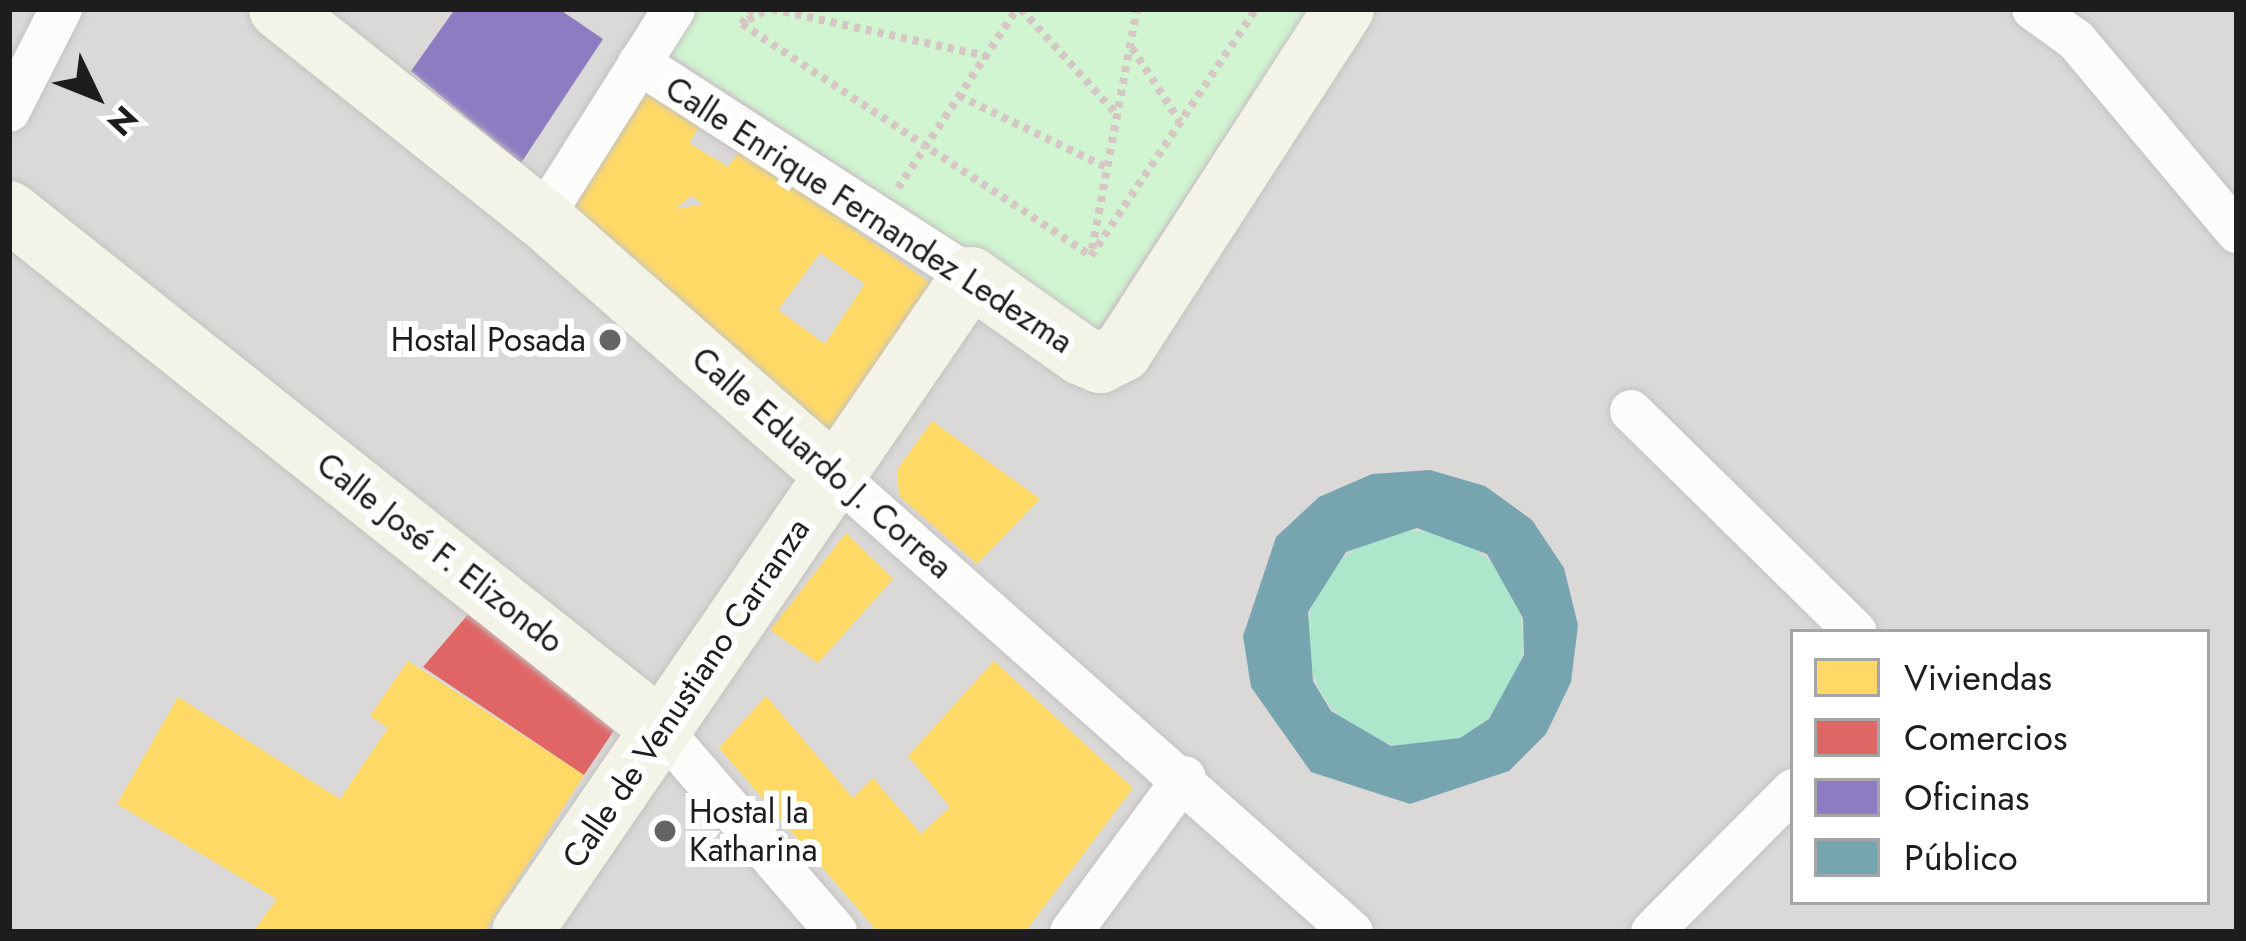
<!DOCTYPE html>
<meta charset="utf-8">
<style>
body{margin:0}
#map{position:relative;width:2246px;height:941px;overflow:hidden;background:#ece9e5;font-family:Jost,sans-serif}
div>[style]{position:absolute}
.residential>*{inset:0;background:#dbd9d7}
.park>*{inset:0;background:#d0f5d0}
.pitch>*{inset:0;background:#ace7cc}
.round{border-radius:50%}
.homes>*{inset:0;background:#ffd966}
.shops>*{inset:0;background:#e06666}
.offices>*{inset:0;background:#8e7cc3}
.public>*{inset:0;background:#76a5af}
.path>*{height:8px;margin-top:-4px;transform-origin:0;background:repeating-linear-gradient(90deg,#d7c7c4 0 6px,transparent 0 12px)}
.roads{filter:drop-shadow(0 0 3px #c4c3c1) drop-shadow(0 0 3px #c4c3c1)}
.street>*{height:42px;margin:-21px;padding:0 21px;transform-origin:21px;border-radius:21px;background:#fcfcfb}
.secondary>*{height:60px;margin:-30px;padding:0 30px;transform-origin:30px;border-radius:30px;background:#f3f3e8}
.dots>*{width:33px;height:33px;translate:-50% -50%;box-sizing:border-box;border:6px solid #fff;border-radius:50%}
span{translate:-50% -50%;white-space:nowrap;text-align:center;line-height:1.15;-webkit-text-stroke:12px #fff;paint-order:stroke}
.street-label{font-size:33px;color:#1d1d1d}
.poi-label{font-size:33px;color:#1d1d1d}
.right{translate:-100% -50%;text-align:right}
.left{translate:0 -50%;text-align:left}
.frame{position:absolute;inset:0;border:12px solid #1d1d1d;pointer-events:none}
.legend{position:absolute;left:1790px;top:629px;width:420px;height:276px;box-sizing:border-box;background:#fff;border:3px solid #a5a5a5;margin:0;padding:15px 21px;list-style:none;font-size:36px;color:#1d1d1d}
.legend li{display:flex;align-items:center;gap:24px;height:60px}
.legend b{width:60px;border:3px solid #a5a5a5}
.north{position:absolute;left:36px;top:36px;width:120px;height:120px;-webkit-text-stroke:9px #fff;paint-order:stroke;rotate:133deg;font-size:33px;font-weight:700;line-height:48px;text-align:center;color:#1d1d1d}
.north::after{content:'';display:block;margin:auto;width:42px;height:54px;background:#1d1d1d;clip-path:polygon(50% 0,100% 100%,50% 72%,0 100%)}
</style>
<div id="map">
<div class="residential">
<div style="clip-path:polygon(evenodd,9px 9px,2237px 9px,2237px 932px,9px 932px,9px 9px,1793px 632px,2207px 632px,2207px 902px,1793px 902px,1793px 632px)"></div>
</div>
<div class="park">
<div style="clip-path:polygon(692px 9px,1308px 9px,1095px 332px,665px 50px)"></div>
</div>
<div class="pitch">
<div class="round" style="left:1307px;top:531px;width:216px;height:216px"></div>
</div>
<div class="homes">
<div style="clip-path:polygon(evenodd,645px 92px,700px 126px,689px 143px,728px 167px,741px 149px,939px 289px,830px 448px,570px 204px,645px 92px,691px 196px,704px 204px,675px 209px,691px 196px,645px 92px,820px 253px,865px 284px,825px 344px,778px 310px,820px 253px)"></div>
<div style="clip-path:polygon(932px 421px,1040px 499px,977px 564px,899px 496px,897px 470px)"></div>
<div style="clip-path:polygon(846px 533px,893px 579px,818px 663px,770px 630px)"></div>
<div style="clip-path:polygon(408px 661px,584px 775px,485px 932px,253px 932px,277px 899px,117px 804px,178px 697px,340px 799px,388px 728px,370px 716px)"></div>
<div style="clip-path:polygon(994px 661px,1133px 788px,1025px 932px,878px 932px,719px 748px,766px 696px,853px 798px,873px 778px,921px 834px,950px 807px,908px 756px)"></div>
</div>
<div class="shops">
<div style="clip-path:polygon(471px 611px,619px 723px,584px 775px,423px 667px)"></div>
</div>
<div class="offices">
<div style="clip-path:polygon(455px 9px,559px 9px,603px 39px,521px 163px,411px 71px)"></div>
</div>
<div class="public">
<div style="clip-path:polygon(evenodd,1430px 470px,1485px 486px,1532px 520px,1564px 568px,1578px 625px,1571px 682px,1546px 734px,1509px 771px,1410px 804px,1311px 772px,1251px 687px,1243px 636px,1276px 537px,1319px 497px,1372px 474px,1430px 470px,1417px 528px,1487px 554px,1523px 618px,1524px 655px,1489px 719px,1460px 738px,1391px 746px,1331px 711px,1313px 681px,1308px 612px,1346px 552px,1417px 528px)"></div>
</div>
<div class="path">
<div style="left:752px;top:9px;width:18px;rotate:124deg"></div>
<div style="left:742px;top:24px;width:419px;rotate:33.6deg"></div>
<div style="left:1091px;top:256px;width:297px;rotate:-56.3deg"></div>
<div style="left:772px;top:9px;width:219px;rotate:12.4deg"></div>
<div style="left:1021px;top:9px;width:144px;rotate:47.8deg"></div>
<div style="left:748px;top:20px;width:22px;rotate:-30deg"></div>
<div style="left:1132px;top:48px;width:88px;rotate:57deg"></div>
<div style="left:959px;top:96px;width:165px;rotate:25.8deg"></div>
<div style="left:898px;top:188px;width:215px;rotate:-56.4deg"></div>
<div style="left:1092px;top:249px;width:244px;rotate:-79.4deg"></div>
</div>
<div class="roads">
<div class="street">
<div style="left:2033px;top:9px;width:53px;rotate:35.8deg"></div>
<div style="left:2076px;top:40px;width:251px;rotate:50deg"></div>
<div style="left:639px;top:63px;width:395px;rotate:32.8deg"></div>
<div style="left:9px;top:111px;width:114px;rotate:-63deg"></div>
<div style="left:542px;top:218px;width:247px;rotate:-57.7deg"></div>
<div style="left:1631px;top:411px;width:315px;rotate:44.5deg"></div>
<div style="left:835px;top:475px;width:690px;rotate:41.47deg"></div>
<div style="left:661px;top:729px;width:268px;rotate:49.2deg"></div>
<div style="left:1071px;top:932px;width:192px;rotate:-53.7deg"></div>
<div style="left:1652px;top:932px;width:200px;rotate:-45.2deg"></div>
</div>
<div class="secondary">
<div style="left:279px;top:9px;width:336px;rotate:38.5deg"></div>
<div style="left:542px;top:218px;width:390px;rotate:41.3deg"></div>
<div style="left:9px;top:211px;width:833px;rotate:38.47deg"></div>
<div style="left:522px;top:932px;width:794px;rotate:-55.57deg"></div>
<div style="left:971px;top:277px;width:135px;rotate:35.3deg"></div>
<div style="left:1081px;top:355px;width:21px;rotate:23deg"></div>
<div style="left:1100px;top:363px;width:25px;rotate:-27deg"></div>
<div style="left:1122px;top:352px;width:409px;rotate:-57.1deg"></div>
</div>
</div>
<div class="dots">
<div style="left:610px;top:340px;background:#656463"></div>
<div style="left:665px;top:831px;background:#656463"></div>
</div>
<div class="street-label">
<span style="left:869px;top:215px;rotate:33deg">Calle Enrique Fernandez Ledezma</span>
<span style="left:822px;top:463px;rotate:41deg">Calle Eduardo J. Correa</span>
<span style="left:440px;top:553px;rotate:38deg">Calle José F. Elizondo</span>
<span style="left:686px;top:693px;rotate:-56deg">Calle de Venustiano Carranza</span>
</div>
<div class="poi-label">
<span class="right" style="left:586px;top:340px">Hostal Posada</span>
<span class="left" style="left:689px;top:831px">Hostal la<br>Katharina</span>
</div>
<div class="frame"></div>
<ul class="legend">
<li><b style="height:33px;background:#ffd966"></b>Viviendas</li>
<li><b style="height:33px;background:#e06666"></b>Comercios</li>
<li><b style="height:33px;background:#8e7cc3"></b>Oficinas</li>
<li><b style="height:33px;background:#76a5af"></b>Público</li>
</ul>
<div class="north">N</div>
</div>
